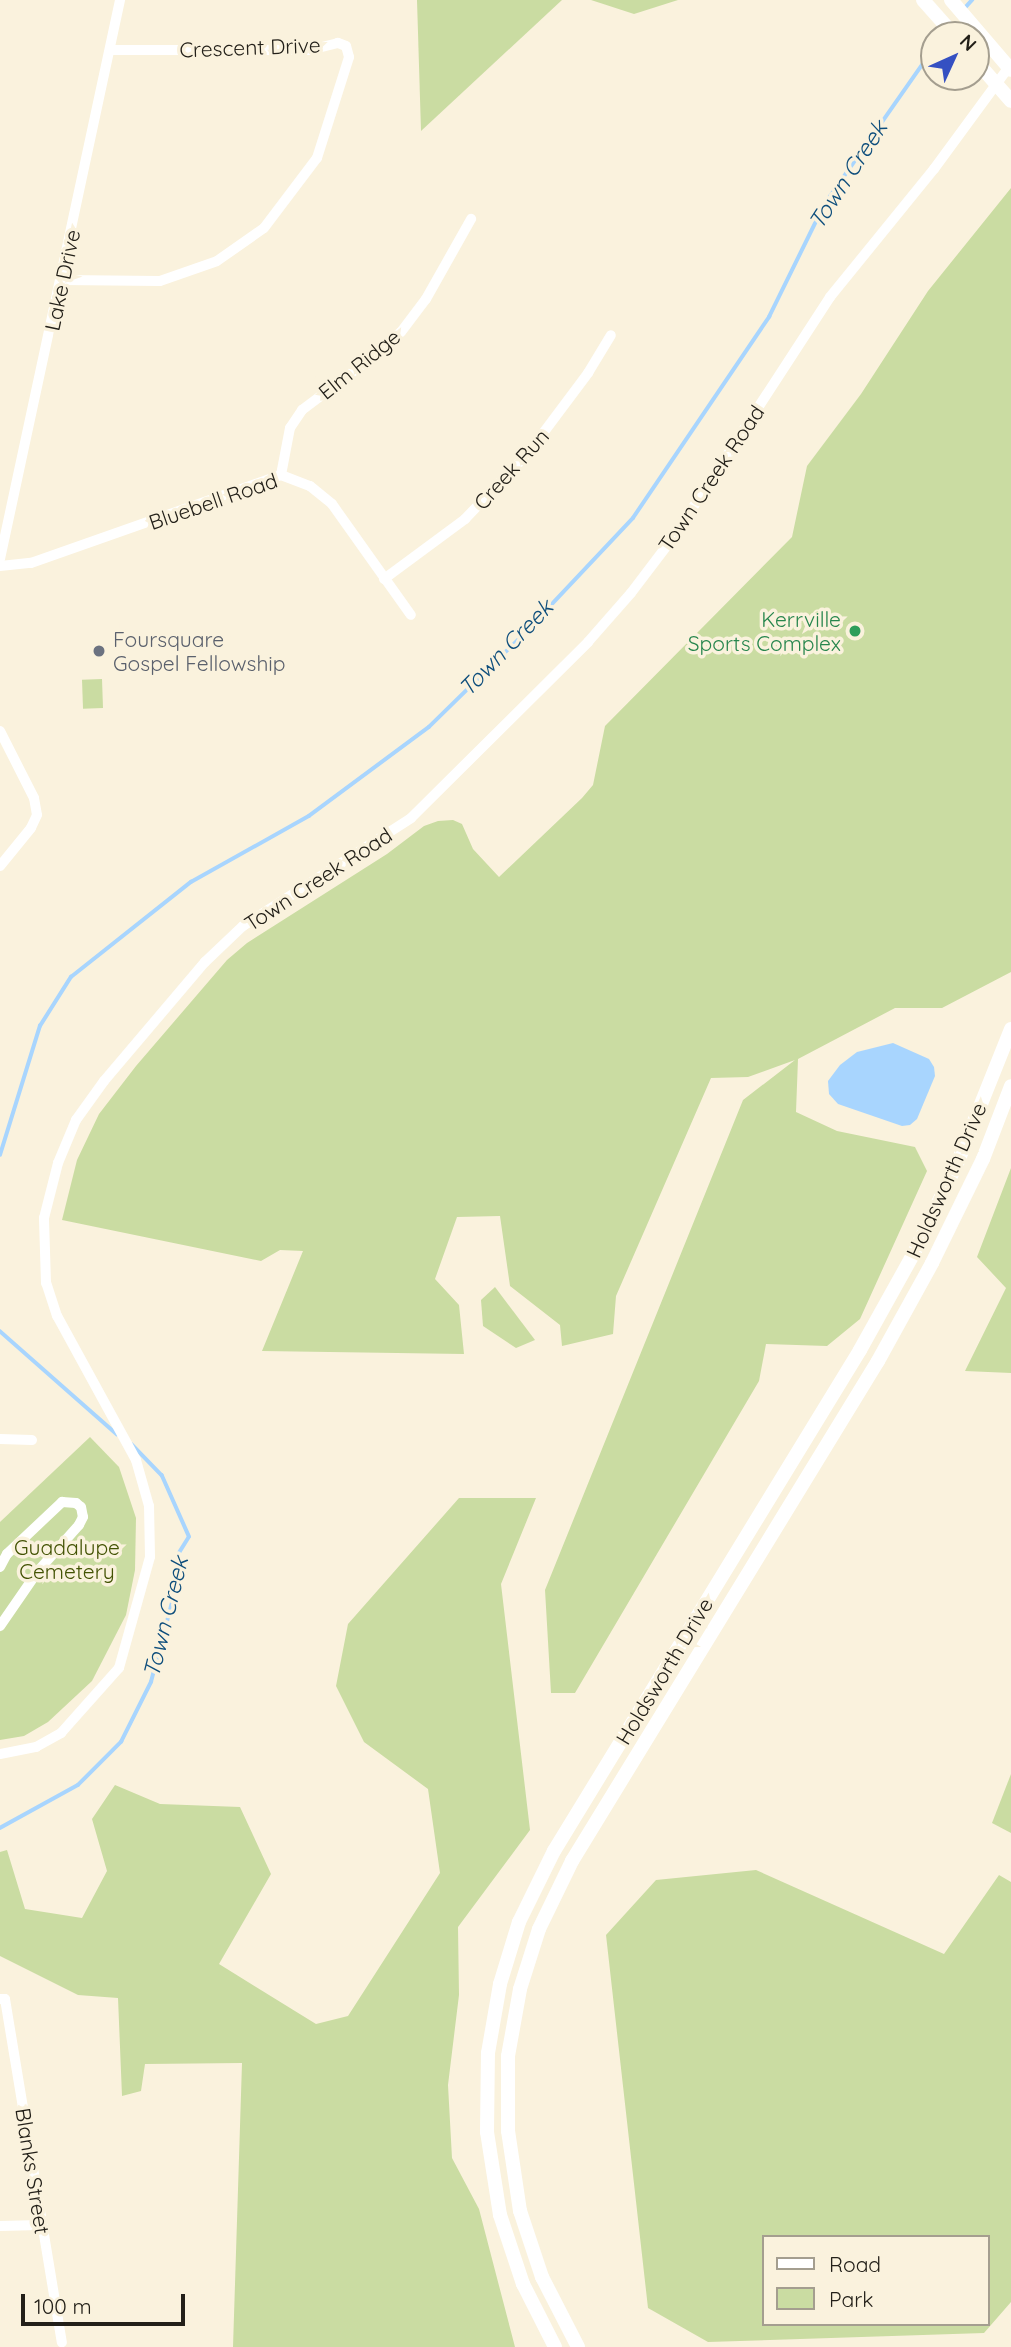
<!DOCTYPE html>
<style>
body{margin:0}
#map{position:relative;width:1011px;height:2347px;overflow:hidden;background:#faf2dd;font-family:Quicksand,sans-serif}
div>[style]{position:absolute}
.green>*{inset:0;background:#cadca2;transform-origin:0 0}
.water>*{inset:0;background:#a8d5fe}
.stream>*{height:3.5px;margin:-1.75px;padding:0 1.75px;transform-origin:1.75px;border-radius:1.75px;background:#a8d5fe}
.minor>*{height:10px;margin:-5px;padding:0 5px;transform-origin:5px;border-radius:5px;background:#fff}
.secondary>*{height:14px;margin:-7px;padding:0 7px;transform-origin:7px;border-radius:7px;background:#fff}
.dots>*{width:19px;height:19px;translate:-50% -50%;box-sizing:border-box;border:4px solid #faf2dd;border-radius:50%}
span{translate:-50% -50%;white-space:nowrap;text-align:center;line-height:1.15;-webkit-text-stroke:7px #faf2dd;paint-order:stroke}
.street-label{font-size:21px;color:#232019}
.leisure-label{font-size:21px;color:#27864d}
.right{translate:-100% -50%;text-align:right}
.worship-label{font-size:21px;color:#5b616d}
.left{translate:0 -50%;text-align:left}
.park-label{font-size:21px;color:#435304}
.water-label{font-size:23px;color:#0e4e7c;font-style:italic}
.legend{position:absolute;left:762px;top:2235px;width:228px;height:91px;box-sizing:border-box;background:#faf2dd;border:2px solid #a49e8f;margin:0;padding:9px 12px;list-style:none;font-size:21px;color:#232019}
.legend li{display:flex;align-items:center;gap:14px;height:35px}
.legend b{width:35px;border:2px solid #a49e8f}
.north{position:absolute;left:920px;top:21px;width:70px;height:70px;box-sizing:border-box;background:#faf2dd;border:2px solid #a49e8f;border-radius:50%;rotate:45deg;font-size:19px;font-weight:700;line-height:28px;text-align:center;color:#232019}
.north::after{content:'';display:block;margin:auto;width:24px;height:32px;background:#3550c2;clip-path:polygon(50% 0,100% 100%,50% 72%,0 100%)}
.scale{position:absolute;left:21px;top:2294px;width:164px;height:32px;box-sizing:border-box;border:4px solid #232019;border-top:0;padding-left:9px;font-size:21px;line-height:24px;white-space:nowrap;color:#232019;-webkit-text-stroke:5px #faf2dd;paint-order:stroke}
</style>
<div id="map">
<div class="green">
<div style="clip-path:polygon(417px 0,562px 0,421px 131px)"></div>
<div style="clip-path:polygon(591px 0,678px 0,634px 14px)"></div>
<div style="clip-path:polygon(1011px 188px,1011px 972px,942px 1008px,895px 1008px,798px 1059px,796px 1112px,837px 1131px,915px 1147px,927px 1171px,860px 1319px,827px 1346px,766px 1344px,759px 1381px,575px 1693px,551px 1693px,545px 1590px,743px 1100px,795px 1060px,748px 1077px,711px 1078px,616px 1296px,613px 1334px,562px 1346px,560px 1325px,510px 1286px,500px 1216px,457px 1217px,435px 1279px,459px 1305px,464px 1354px,262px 1351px,303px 1251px,280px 1250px,261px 1261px,62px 1220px,77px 1160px,99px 1114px,136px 1066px,227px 960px,247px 943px,387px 854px,424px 826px,438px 821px,453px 820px,462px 824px,473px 849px,499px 877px,582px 798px,593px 785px,605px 726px,792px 537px,807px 466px,861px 394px,928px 291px)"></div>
<div style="left:102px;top:679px;width:29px;height:20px;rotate:88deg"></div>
<div style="clip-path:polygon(1011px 1168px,1011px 1373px,965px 1371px,1006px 1288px,977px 1257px)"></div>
<div style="clip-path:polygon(495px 1287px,535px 1340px,516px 1348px,483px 1326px,481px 1300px)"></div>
<div style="clip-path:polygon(90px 1437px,119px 1467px,136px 1518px,135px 1570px,126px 1615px,92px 1681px,48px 1722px,24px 1736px,0 1740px,0 1522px)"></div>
<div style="clip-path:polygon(459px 1498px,536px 1498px,501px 1584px,530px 1830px,458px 1927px,459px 1995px,448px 2085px,452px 2158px,479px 2209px,515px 2347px,233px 2347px,242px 2063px,145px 2064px,141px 2091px,122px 2096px,118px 1998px,78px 1995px,0 1956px,0 1852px,7px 1850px,25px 1909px,82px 1918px,107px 1871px,92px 1819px,115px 1785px,160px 1804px,240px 1807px,271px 1874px,219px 1964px,316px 2024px,348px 2016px,440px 1873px,428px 1789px,364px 1742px,336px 1686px,348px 1624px)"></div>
<div style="clip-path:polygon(1011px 1774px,1011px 1833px,992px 1823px)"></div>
<div style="clip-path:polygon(evenodd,756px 1870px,944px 1954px,999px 1875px,1011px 1882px,1011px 2302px,984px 2333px,708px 2342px,648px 2308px,606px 1935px,656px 1880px,756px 1870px,764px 2237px,988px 2237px,988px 2324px,764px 2324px,764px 2237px)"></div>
</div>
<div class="water">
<div style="clip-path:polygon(893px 1043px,929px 1059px,934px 1067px,935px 1076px,917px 1119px,910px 1125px,902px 1126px,838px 1104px,829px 1094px,828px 1081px,840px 1065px,857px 1052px)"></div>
</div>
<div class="stream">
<div style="left:964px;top:9px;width:12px;rotate:-48deg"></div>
<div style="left:0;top:1155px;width:135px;rotate:-72.8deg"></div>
<div style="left:40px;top:1026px;width:58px;rotate:-57.7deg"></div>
<div style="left:71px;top:977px;width:153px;rotate:-38.4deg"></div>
<div style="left:191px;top:882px;width:135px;rotate:-29.2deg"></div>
<div style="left:309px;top:816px;width:149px;rotate:-36.6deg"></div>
<div style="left:429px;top:727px;width:129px;rotate:-44.4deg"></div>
<div style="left:521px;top:637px;width:163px;rotate:-46.7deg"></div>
<div style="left:633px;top:518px;width:243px;rotate:-55.9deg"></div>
<div style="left:769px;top:317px;width:125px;rotate:-63.8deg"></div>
<div style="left:824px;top:205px;width:192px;rotate:-55deg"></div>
<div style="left:0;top:1331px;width:156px;rotate:41.4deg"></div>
<div style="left:0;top:1828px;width:89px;rotate:-28.9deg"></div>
<div style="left:78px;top:1785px;width:61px;rotate:-45deg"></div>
<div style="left:121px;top:1742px;width:67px;rotate:-63.4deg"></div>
<div style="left:151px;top:1682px;width:86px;rotate:-75.2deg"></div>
<div style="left:173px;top:1599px;width:43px;rotate:-84.7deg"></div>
<div style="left:177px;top:1556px;width:22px;rotate:-58deg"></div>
<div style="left:189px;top:1537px;width:67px;rotate:-113.9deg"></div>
<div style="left:162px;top:1476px;width:43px;rotate:-134.1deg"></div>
</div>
<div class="minor">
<div style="left:62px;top:280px;width:98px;rotate:0.6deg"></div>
<div style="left:160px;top:281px;width:60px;rotate:-19.3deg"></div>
<div style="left:217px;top:261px;width:57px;rotate:-35.1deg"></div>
<div style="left:264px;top:228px;width:88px;rotate:-52.9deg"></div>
<div style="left:317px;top:158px;width:106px;rotate:-72.4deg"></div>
<div style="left:349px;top:57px;width:11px;rotate:-105deg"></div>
<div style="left:346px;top:46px;width:9px;rotate:-159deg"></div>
<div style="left:338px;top:43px;width:29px;rotate:166deg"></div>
<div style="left:310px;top:50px;width:200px;rotate:180deg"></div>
<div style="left:281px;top:475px;width:48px;rotate:-79.2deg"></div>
<div style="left:290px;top:428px;width:22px;rotate:-56deg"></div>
<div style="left:302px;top:410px;width:90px;rotate:-36.9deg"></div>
<div style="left:374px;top:356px;width:36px;rotate:-42deg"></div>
<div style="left:401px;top:332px;width:41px;rotate:-52.9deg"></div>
<div style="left:426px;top:299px;width:92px;rotate:-60.6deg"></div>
<div style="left:0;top:559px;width:572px;rotate:-77.88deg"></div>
<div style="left:0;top:566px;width:31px;rotate:-6deg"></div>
<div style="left:31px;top:563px;width:265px;rotate:-19.4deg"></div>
<div style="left:281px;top:475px;width:31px;rotate:21deg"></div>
<div style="left:310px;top:486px;width:28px;rotate:39deg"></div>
<div style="left:332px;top:504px;width:136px;rotate:54.6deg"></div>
<div style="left:384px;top:579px;width:101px;rotate:-36.5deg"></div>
<div style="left:465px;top:519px;width:93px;rotate:-46.3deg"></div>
<div style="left:529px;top:452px;width:99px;rotate:-53.2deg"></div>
<div style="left:588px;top:373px;width:44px;rotate:-58.8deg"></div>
<div style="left:0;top:731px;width:75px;rotate:63.1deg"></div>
<div style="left:34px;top:798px;width:17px;rotate:80deg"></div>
<div style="left:37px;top:815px;width:14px;rotate:115deg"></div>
<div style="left:31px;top:828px;width:49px;rotate:129.2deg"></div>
<div style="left:0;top:1439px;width:32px;rotate:2deg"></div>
<div style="left:0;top:1567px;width:15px;rotate:-62deg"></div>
<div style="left:7px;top:1554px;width:76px;rotate:-43.4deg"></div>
<div style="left:62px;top:1502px;width:14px;rotate:4deg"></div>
<div style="left:76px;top:1503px;width:6px;rotate:39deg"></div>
<div style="left:81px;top:1507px;width:10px;rotate:79deg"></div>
<div style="left:83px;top:1517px;width:9px;rotate:117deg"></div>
<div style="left:79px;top:1525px;width:62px;rotate:131.7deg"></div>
<div style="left:38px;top:1571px;width:67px;rotate:124.6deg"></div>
<div style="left:0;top:1754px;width:37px;rotate:-11deg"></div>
<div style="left:36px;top:1747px;width:29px;rotate:-29deg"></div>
<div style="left:61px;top:1733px;width:87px;rotate:-48.3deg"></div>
<div style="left:119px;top:1668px;width:115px;rotate:-74.4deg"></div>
<div style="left:150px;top:1557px;width:51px;rotate:-91.1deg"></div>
<div style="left:149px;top:1506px;width:48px;rotate:-105.8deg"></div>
<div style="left:136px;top:1460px;width:164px;rotate:-118.7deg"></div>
<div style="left:57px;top:1316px;width:35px;rotate:-108deg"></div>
<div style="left:46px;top:1283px;width:65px;rotate:-91.8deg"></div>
<div style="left:44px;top:1218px;width:57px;rotate:-75.7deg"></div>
<div style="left:58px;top:1163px;width:47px;rotate:-67.3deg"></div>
<div style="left:76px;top:1120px;width:48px;rotate:-54.3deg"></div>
<div style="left:104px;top:1081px;width:156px;rotate:-49.7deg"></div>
<div style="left:205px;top:962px;width:52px;rotate:-43.5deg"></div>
<div style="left:243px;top:926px;width:200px;rotate:-32.7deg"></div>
<div style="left:411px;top:818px;width:250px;rotate:-44.8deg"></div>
<div style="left:588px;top:642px;width:65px;rotate:-48.7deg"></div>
<div style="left:631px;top:593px;width:73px;rotate:-52.8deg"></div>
<div style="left:675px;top:535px;width:284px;rotate:-56.9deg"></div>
<div style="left:830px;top:297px;width:165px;rotate:-50.9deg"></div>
<div style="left:934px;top:169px;width:130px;rotate:-53.7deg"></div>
<div style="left:0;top:1999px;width:5px"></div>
<div style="left:5px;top:1999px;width:348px;rotate:80.6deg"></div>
<div style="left:0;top:2226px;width:41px;rotate:-1.4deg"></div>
</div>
<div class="secondary">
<div style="left:923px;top:0;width:47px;rotate:48.5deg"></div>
<div style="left:951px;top:0;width:92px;rotate:49.4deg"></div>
<div style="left:976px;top:61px;width:53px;rotate:48.8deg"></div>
<div style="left:555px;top:2347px;width:71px;rotate:-116.9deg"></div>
<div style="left:523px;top:2284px;width:73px;rotate:-108.4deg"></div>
<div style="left:500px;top:2215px;width:84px;rotate:-98.9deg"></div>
<div style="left:487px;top:2132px;width:79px;rotate:-89.3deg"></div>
<div style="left:488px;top:2053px;width:70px;rotate:-80.1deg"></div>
<div style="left:500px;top:1984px;width:65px;rotate:-73deg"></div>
<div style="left:519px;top:1922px;width:79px;rotate:-63.8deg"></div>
<div style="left:554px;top:1851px;width:587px;rotate:-58.58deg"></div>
<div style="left:860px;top:1350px;width:111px;rotate:-60.9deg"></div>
<div style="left:914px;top:1253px;width:104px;rotate:-64.4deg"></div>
<div style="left:959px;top:1159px;width:140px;rotate:-68.2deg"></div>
<div style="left:578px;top:2347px;width:79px;rotate:-117.2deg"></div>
<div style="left:542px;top:2277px;width:70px;rotate:-108.4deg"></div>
<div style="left:520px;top:2211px;width:81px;rotate:-98.5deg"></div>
<div style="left:508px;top:2131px;width:75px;rotate:-90deg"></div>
<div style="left:508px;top:2056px;width:68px;rotate:-79.8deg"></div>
<div style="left:520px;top:1989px;width:63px;rotate:-72.4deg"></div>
<div style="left:539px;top:1929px;width:76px;rotate:-64.1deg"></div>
<div style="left:572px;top:1861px;width:586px;rotate:-58.53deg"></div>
<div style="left:878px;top:1361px;width:112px;rotate:-61.1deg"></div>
<div style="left:932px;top:1263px;width:116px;rotate:-63.9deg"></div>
<div style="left:983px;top:1159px;width:78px;rotate:-69deg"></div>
</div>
<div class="dots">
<div style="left:855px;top:631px;background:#2e9e5b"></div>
<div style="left:99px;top:651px;background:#6b7280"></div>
</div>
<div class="street-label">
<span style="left:250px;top:47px;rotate:-2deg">Crescent Drive</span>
<span style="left:62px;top:280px;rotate:-78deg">Lake Drive</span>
<span style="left:359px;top:364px;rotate:-39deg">Elm Ridge</span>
<span style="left:511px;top:469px;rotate:-48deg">Creek Run</span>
<span style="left:711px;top:478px;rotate:-56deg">Town Creek Road</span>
<span style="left:213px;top:501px;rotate:-19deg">Bluebell Road</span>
<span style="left:318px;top:879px;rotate:-33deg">Town Creek Road</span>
<span style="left:946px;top:1180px;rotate:-66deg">Holdsworth Drive</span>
<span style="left:664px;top:1671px;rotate:-59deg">Holdsworth Drive</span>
<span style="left:33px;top:2171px;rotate:81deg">Blanks Street</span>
</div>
<div class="leisure-label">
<span class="right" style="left:841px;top:631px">Kerrville<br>Sports Complex</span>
</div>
<div class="worship-label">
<span class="left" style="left:113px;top:651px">Foursquare<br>Gospel Fellowship</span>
</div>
<div class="park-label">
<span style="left:67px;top:1559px">Guadalupe<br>Cemetery</span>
</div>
<div class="water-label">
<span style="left:848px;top:175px;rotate:-57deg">Town Creek</span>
<span style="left:506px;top:648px;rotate:-46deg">Town Creek</span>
<span style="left:166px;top:1617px;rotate:-76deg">Town Creek</span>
</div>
<ul class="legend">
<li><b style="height:9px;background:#fff"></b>Road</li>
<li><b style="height:19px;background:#cadca2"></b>Park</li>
</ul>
<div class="north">N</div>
<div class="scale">100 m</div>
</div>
